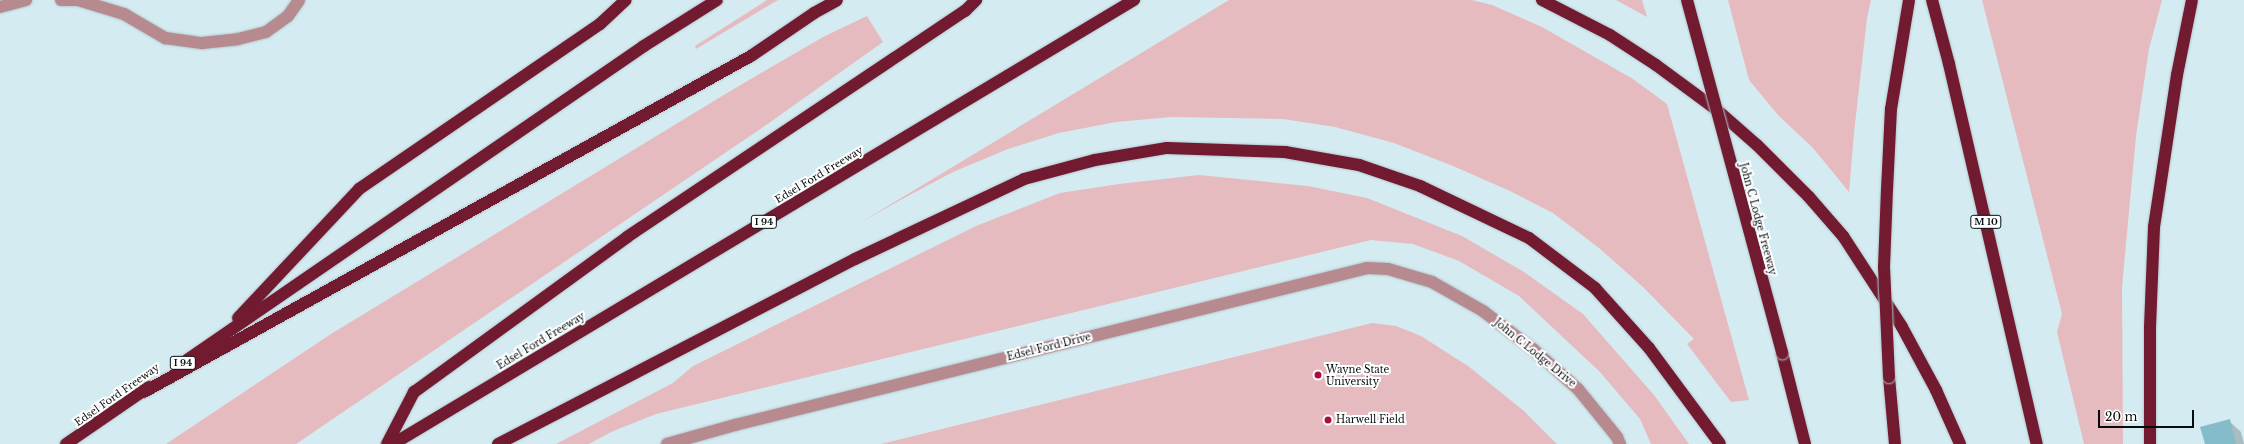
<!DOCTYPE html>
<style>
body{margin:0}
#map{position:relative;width:2244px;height:444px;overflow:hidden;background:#d4ebf1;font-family:"Libre Baskerville",serif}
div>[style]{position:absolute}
.green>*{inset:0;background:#e6bbbf}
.shadow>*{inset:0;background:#0003}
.building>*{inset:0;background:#85bcc9}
.roads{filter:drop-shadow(0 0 1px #b3c7cd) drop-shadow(0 0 1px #b3c7cd)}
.lane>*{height:12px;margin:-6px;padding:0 6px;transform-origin:6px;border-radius:6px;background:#b68a8f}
.street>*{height:12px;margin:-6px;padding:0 6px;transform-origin:6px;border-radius:6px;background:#b68a8f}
.highway>*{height:12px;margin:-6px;padding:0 6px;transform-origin:6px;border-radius:6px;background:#721b30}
.bridges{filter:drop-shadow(0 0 1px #b3c7cd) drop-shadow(0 0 1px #b3c7cd)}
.highway-bridge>*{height:12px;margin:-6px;padding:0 6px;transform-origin:6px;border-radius:6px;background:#721b30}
.dots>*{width:11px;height:11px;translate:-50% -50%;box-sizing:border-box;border:2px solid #fff;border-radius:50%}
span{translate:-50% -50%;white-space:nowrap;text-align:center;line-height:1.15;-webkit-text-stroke:4px #fff;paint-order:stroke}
.shield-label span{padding:1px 3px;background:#fff;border:1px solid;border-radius:3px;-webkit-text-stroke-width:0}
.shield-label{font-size:9px;color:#060d0f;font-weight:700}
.street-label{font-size:10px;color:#060d0f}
.poi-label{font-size:10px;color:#060d0f}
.left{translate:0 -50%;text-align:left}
.scale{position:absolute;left:2098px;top:410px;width:96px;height:18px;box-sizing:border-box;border:2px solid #060d0f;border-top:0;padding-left:5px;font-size:12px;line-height:14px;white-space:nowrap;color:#060d0f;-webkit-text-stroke:3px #fff;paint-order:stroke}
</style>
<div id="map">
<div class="green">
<div style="clip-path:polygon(767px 0,778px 0,696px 49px,695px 46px)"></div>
<div style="clip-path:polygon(1229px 0,1472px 0,1492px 5px,1542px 27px,1633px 79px,1667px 104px,1749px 400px,1731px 402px,1687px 344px,1694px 339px,1643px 287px,1599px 248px,1553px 213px,1510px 191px,1453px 166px,1394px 143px,1335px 127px,1283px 119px,1172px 117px,1116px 122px,1059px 133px,1008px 149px,953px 172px,904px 198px,858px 224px)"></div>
<div style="clip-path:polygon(1616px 0,1642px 0,1647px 17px)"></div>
<div style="clip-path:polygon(1728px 0,1871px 0,1867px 18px,1854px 133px,1849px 192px,1813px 148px,1778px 115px,1749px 80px)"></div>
<div style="clip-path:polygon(1982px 0,2162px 0,2149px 49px,2136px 136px,2122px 287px,2123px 444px,2084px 444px,2057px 332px,2062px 314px)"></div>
<div style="clip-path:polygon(867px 16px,883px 42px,769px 123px,296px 444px,166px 444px,331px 334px,732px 90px,823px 37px)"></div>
<div style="clip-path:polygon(1199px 175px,1308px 186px,1367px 198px,1462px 236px,1524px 272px,1583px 314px,1654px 395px,1689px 444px,1651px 444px,1640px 419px,1600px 372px,1519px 296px,1459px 261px,1413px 244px,1371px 240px,656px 414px,611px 432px,589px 444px,556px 444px,673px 383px,693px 366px,976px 226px,1060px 193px,1119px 184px)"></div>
<div style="clip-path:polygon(1372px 323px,1396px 326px,1421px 336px,1468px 366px,1524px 411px,1557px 444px,881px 444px)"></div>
</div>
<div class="shadow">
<div style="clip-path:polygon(2229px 421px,2241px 432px,2244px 444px,2206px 444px)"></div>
</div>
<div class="building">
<div style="clip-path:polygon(2230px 419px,2236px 444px,2205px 444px,2200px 427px)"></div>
</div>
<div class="roads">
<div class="lane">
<div style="left:61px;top:0;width:17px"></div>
<div style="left:78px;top:0;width:48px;rotate:16.9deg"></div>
<div style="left:124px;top:14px;width:48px;rotate:30.3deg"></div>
<div style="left:165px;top:38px;width:37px;rotate:8deg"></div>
<div style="left:202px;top:43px;width:36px;rotate:-6deg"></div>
<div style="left:238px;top:39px;width:29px;rotate:-14deg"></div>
<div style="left:266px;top:32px;width:27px;rotate:-36deg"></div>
<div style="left:288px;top:16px;width:19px;rotate:-55deg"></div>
<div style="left:0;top:7px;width:27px;rotate:-15deg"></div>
</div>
<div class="street">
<div style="left:667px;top:444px;width:71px;rotate:-15.6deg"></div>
<div style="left:735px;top:425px;width:651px;rotate:-13.95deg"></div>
<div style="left:1367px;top:268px;width:21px;rotate:3deg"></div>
<div style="left:1388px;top:269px;width:46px;rotate:16.5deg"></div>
<div style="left:1432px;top:282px;width:59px;rotate:29.6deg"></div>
<div style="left:1483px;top:311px;width:64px;rotate:37.4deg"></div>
<div style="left:1534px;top:350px;width:59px;rotate:41.6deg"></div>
<div style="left:1578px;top:389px;width:62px;rotate:50.9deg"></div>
<div style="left:1617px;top:437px;width:8px;rotate:67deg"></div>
</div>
<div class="highway">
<div style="left:1542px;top:0;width:76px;rotate:27.2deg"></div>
<div style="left:1610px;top:35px;width:55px;rotate:33.1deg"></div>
<div style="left:1656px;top:65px;width:76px;rotate:36.4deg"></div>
<div style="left:1717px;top:110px;width:53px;rotate:41.2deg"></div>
<div style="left:1757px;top:145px;width:74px;rotate:45deg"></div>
<div style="left:1809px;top:197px;width:52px;rotate:48.9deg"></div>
<div style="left:1843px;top:236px;width:108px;rotate:57deg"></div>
<div style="left:1902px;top:327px;width:72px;rotate:61.6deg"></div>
<div style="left:1936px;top:390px;width:59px;rotate:66deg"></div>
<div style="left:1932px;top:0;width:66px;rotate:75.1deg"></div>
<div style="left:1949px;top:64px;width:390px;rotate:77deg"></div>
<div style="left:238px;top:318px;width:177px;rotate:-46.8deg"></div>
<div style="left:359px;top:189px;width:292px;rotate:-34.4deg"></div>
<div style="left:600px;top:24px;width:35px;rotate:-43deg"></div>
<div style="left:1782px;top:353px;width:94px;rotate:75.8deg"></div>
<div style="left:187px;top:360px;width:554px;rotate:-34.49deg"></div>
<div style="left:644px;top:46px;width:86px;rotate:-32.2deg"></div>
<div style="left:1889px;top:377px;width:67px;rotate:84.9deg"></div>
<div style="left:144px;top:392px;width:694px;rotate:-28.97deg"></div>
<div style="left:751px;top:56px;width:76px;rotate:-34.3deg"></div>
<div style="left:814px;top:13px;width:26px;rotate:-29deg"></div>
<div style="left:66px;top:444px;width:101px;rotate:-34.5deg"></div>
<div style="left:387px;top:444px;width:59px;rotate:-62.6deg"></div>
<div style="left:414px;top:392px;width:263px;rotate:-36deg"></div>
<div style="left:627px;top:237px;width:407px;rotate:-33.8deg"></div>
<div style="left:965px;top:11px;width:16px;rotate:-45deg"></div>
<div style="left:393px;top:444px;width:864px;rotate:-30.93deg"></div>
<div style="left:498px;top:444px;width:402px;rotate:-27.4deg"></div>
<div style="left:855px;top:259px;width:187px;rotate:-25.3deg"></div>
<div style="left:1024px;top:179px;width:73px;rotate:-15deg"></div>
<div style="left:1095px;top:160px;width:73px;rotate:-9.5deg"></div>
<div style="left:1167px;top:148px;width:118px;rotate:1.9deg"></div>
<div style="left:1285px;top:152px;width:75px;rotate:10deg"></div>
<div style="left:1359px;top:165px;width:65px;rotate:19deg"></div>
<div style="left:1420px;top:186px;width:121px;rotate:25.5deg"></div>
<div style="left:1529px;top:238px;width:83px;rotate:37.1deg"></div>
<div style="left:1595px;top:288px;width:81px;rotate:48deg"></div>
<div style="left:1649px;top:348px;width:119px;rotate:53.5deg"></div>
<div style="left:2150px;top:444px;width:117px;rotate:-90deg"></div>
<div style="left:2150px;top:327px;width:100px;rotate:-87.7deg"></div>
<div style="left:2154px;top:227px;width:154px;rotate:-81.4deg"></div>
<div style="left:2177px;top:75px;width:76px;rotate:-78.7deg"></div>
</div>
</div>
<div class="bridges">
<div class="highway-bridge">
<div style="left:1687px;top:0;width:366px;rotate:74.9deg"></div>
<div style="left:1889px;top:377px;width:110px;rotate:-92.6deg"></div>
<div style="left:1884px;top:267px;width:77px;rotate:-87.8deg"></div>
<div style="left:1887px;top:190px;width:81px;rotate:-87.2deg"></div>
<div style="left:1891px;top:109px;width:110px;rotate:-80.6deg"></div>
</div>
</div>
<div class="dots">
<div style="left:1318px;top:375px;background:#a70f40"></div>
<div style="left:1328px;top:420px;background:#a70f40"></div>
</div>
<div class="shield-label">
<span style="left:764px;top:222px">I 94</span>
<span style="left:1986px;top:222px">M 10</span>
<span style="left:183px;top:363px">I 94</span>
</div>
<div class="street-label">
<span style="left:819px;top:175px;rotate:-31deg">Edsel Ford Freeway</span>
<span style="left:1758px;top:219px;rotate:75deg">John C Lodge Freeway</span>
<span style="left:541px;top:341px;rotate:-31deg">Edsel Ford Freeway</span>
<span style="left:1049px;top:347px;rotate:-14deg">Edsel Ford Drive</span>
<span style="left:1535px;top:353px;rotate:39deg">John C Lodge Drive</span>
<span style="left:117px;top:395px;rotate:-35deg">Edsel Ford Freeway</span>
</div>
<div class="poi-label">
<span class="left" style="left:1326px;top:375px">Wayne State<br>University</span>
<span class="left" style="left:1336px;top:420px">Harwell Field</span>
</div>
<div class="scale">20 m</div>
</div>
